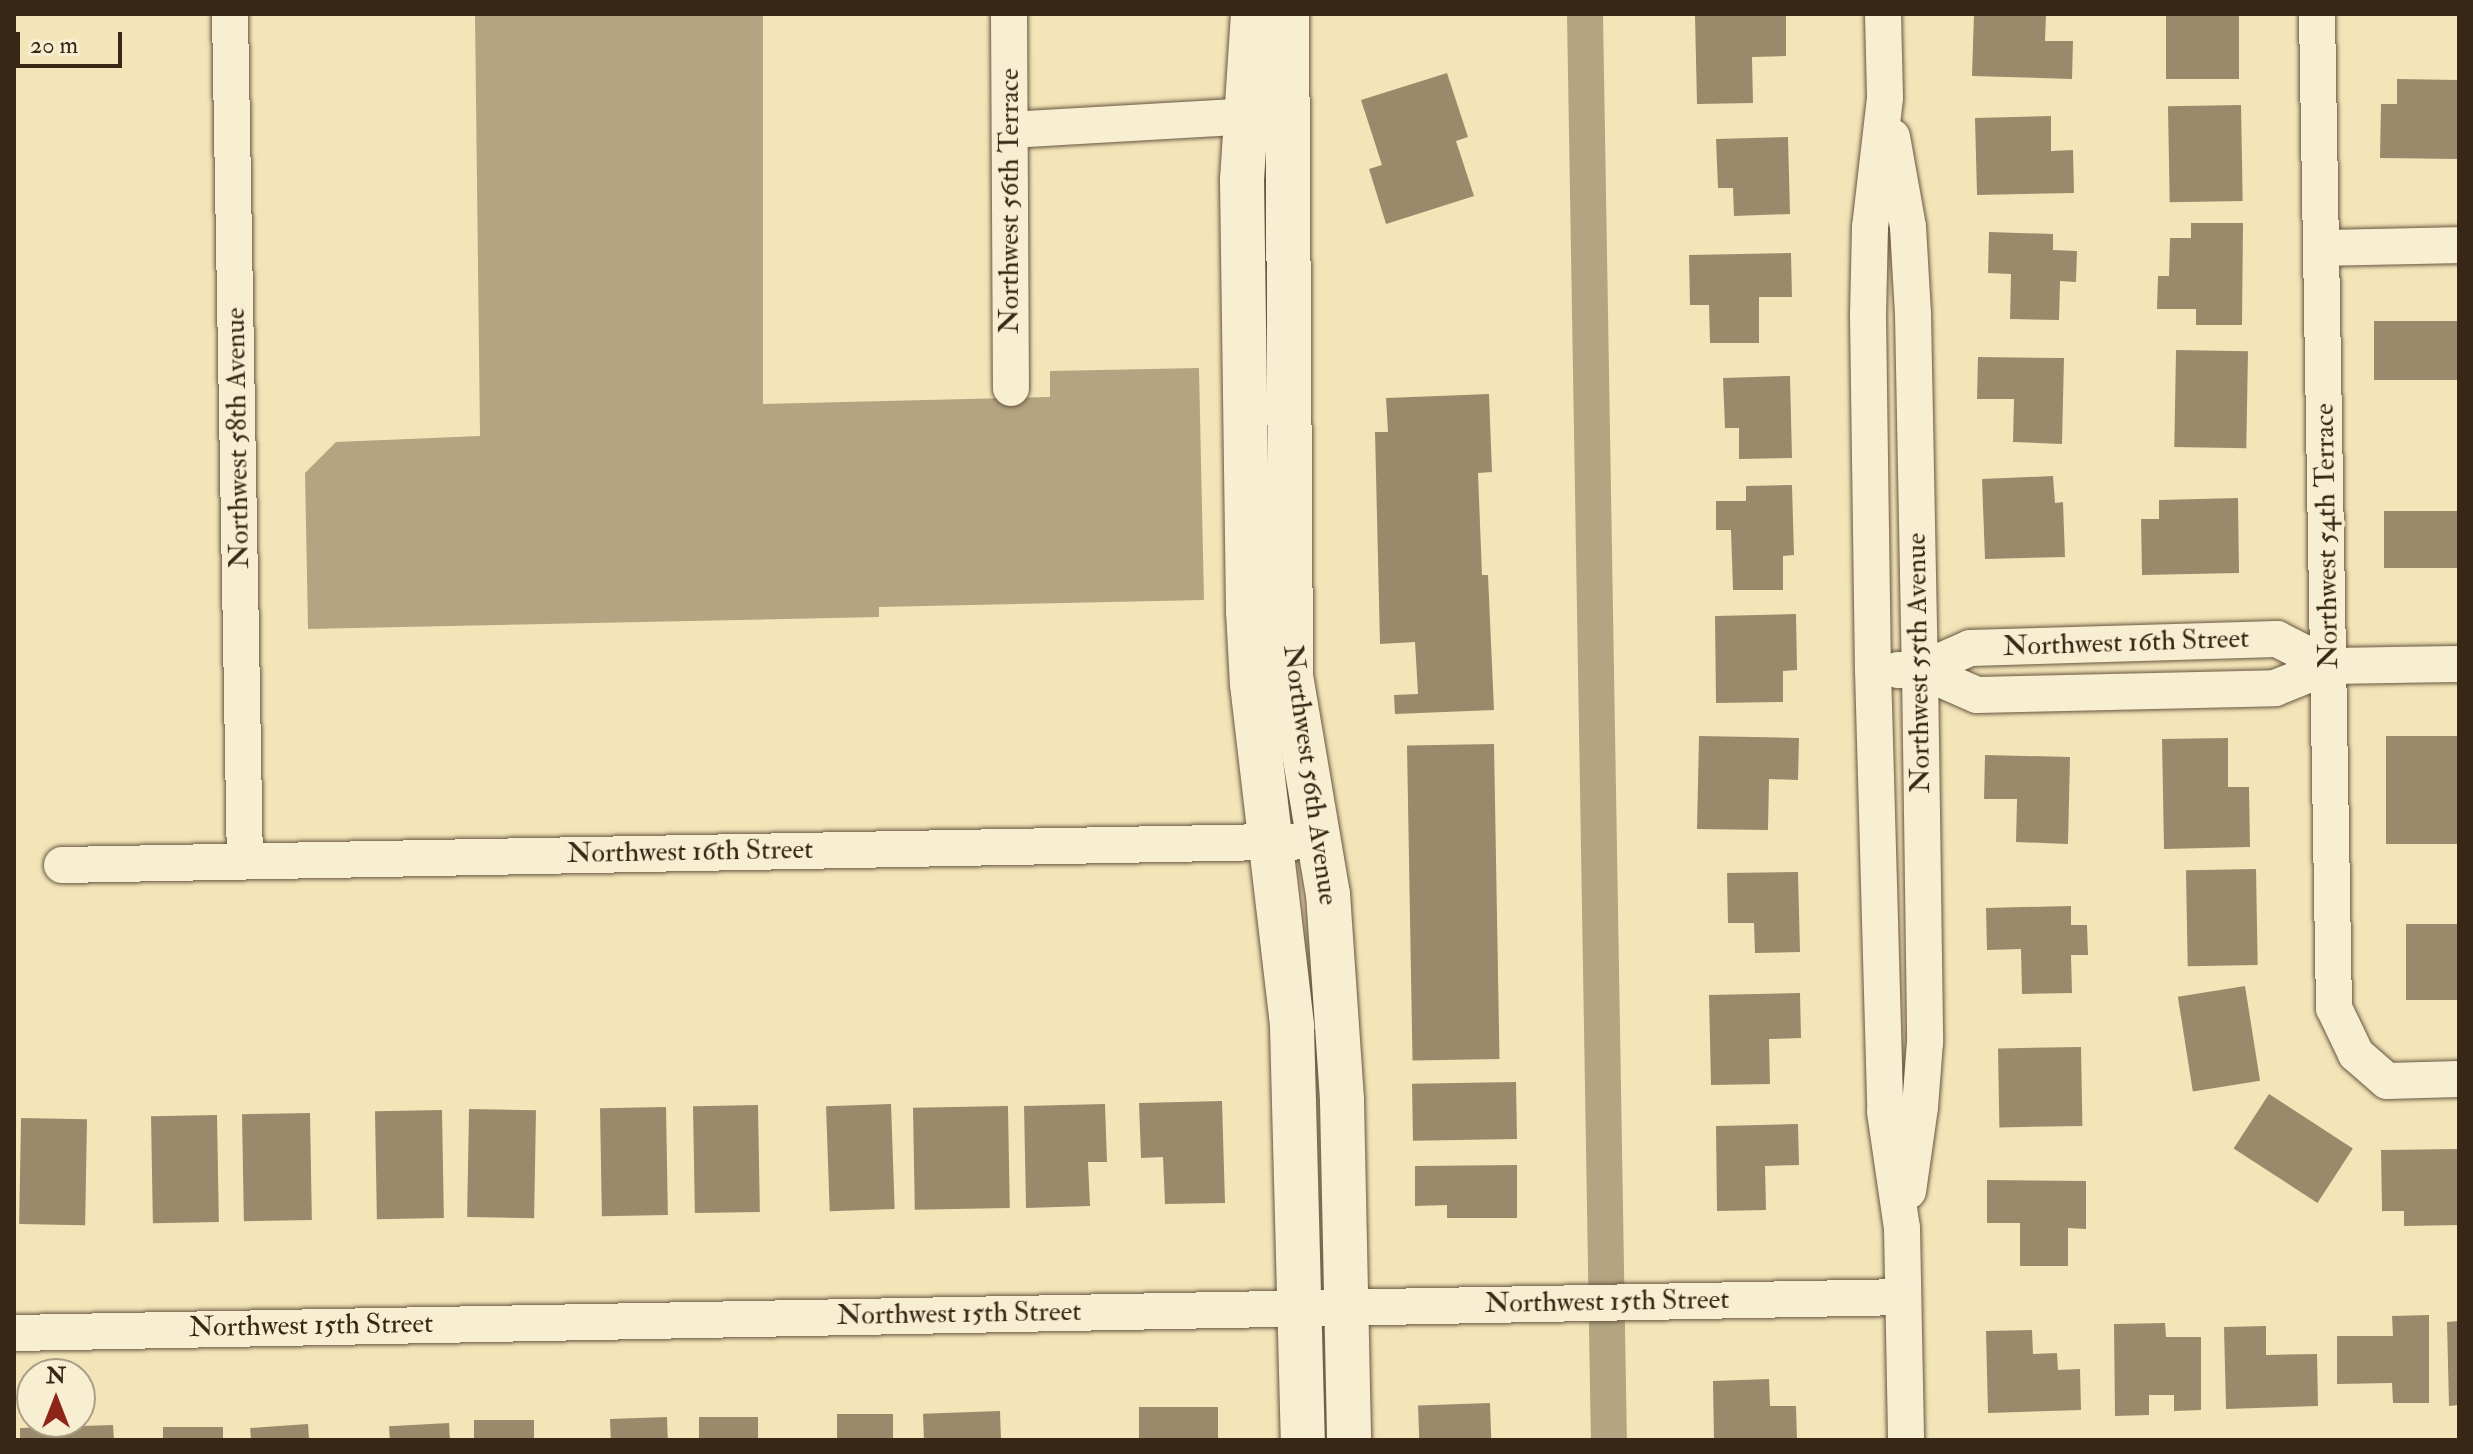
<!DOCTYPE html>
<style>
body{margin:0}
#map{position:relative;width:2473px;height:1454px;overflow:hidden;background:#f4e5b9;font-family:"IM FELL Double Pica",serif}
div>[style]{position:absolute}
.water>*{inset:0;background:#b4a482}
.canal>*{height:36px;margin:-18px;padding:0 18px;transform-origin:18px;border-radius:18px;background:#b4a482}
.building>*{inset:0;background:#9a8a6b;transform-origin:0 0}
.roads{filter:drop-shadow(0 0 2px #67563f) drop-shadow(0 0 2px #67563f)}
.minor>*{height:36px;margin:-18px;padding:0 18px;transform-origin:18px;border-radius:18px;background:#f8eed2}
.tertiary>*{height:44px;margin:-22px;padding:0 22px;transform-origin:22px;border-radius:22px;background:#f8eed2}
span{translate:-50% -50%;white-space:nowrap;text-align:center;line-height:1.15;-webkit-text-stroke:7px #f8eed2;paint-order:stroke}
.street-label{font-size:28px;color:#382716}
.frame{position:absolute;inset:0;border:16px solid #382716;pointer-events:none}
.north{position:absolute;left:16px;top:1358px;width:80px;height:80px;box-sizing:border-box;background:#f8eed2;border:2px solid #ab9e87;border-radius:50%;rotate:0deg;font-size:22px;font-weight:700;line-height:32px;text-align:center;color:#382716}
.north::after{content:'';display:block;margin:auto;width:28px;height:36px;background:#8f2418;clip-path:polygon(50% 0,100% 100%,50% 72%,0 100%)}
.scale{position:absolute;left:16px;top:32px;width:106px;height:36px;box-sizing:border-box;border:4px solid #382716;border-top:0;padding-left:10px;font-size:24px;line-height:28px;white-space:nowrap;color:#382716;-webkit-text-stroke:6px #f8eed2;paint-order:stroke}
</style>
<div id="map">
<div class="water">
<div style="clip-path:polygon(475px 14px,763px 14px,763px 404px,1050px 397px,1050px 371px,1199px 368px,1204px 600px,879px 607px,879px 617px,308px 629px,305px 473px,336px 442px,480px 436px)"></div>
</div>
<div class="canal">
<div style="left:1585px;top:14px;width:1426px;rotate:89.04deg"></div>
</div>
<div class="building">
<div style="clip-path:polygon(1775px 14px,1786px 14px,1786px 56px,1752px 57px,1753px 103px,1697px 104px,1695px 16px)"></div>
<div style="clip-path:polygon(1974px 14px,2046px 14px,2045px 41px,2073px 41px,2072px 79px,1972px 76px)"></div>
<div style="left:2166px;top:14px;width:73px;height:65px"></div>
<div style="clip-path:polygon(1447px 73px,1468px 137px,1456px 141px,1474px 196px,1386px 224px,1369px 169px,1382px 165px,1361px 100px)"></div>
<div style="clip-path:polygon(2397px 79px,2459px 80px,2459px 159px,2380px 158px,2381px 104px,2397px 104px)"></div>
<div style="left:2241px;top:105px;width:96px;height:73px;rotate:89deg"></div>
<div style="clip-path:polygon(2051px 116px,2051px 151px,2073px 150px,2074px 193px,1977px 195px,1975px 118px)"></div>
<div style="clip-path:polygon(1788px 137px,1790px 214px,1734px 216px,1733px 188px,1718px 188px,1716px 139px)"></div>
<div style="clip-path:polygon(2191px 223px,2243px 223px,2242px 325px,2196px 325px,2196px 309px,2157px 309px,2158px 276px,2169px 276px,2170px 238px,2191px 238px)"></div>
<div style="clip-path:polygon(1989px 232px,2053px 234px,2053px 250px,2077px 251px,2076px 282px,2060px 281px,2059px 320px,2010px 319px,2011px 274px,1988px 273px)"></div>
<div style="clip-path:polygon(1791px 253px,1792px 297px,1759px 297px,1759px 343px,1710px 343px,1709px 305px,1690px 305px,1689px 255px)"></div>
<div style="left:2459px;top:321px;width:59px;height:85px;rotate:90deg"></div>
<div style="left:2176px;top:350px;width:72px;height:97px;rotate:1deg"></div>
<div style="clip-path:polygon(1978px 357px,2064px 358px,2062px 444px,2013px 442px,2014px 399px,1977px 399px)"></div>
<div style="clip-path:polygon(1790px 376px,1792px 458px,1739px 459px,1739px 428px,1725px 428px,1723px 378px)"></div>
<div style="clip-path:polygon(1489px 394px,1492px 472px,1478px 473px,1482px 575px,1488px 575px,1494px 710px,1395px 714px,1394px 695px,1418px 694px,1415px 642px,1380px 644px,1375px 432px,1388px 432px,1386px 398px)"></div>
<div style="clip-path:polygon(2053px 476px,2055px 503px,2063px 502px,2065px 557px,1985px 559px,1982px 479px)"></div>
<div style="clip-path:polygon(1792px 485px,1794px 555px,1783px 556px,1783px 590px,1733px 590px,1731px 530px,1716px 530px,1716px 501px,1746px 501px,1746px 486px)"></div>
<div style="clip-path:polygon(2238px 498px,2239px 573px,2142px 575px,2141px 519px,2159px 519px,2159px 500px)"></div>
<div style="left:2459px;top:511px;width:57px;height:75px;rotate:90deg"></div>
<div style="clip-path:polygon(1796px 614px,1797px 670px,1783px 671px,1783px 702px,1716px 703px,1715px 616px)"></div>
<div style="clip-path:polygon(1699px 736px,1799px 738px,1798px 780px,1769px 779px,1768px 830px,1697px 829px)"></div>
<div style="left:2459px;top:736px;width:108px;height:73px;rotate:90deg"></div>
<div style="clip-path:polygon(2228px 738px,2228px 787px,2249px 787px,2250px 847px,2164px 849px,2162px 739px)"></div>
<div style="left:1494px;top:744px;width:315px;height:87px;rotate:89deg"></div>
<div style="clip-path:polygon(1985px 755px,2070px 757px,2068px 844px,2016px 842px,2017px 799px,1984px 799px)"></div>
<div style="left:2256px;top:869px;width:96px;height:70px;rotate:89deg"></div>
<div style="clip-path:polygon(1798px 872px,1800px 952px,1755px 953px,1754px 923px,1728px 923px,1727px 873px)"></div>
<div style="clip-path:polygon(2071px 906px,2071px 925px,2087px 925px,2088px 955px,2071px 955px,2072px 993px,2022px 994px,2021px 949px,1987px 950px,1986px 908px)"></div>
<div style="left:2459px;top:924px;width:76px;height:53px;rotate:90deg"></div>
<div style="left:2245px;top:986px;width:96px;height:68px;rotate:81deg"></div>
<div style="clip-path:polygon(1800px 993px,1801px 1038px,1769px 1039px,1770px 1084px,1711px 1085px,1709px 995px)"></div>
<div style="left:2081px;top:1047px;width:79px;height:83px;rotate:89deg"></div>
<div style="left:1516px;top:1082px;width:57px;height:104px;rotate:89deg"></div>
<div style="left:2269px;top:1094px;width:100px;height:65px;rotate:33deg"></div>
<div style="clip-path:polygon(1222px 1101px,1225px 1203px,1165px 1204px,1163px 1157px,1141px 1158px,1139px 1103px)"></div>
<div style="left:891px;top:1104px;width:105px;height:65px;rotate:88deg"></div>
<div style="clip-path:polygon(1105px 1104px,1107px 1162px,1088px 1162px,1090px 1206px,1026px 1208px,1024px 1106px)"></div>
<div style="left:758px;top:1105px;width:107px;height:65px;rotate:89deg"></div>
<div style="left:1008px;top:1106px;width:102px;height:95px;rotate:89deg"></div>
<div style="left:666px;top:1107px;width:108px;height:66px;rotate:89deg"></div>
<div style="left:469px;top:1109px;width:67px;height:108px;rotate:1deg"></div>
<div style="left:442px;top:1110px;width:108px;height:67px;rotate:89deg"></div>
<div style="left:310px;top:1113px;width:107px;height:68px;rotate:89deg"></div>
<div style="left:217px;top:1115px;width:107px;height:66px;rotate:89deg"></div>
<div style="left:21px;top:1118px;width:66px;height:106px;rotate:1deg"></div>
<div style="clip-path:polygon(1798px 1124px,1799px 1165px,1765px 1166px,1766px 1210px,1717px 1211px,1716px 1126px)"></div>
<div style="clip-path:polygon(2459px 1149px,2459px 1225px,2404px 1226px,2404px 1211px,2382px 1211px,2381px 1150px)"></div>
<div style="clip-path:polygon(1517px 1165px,1517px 1218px,1447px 1218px,1447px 1205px,1415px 1206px,1415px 1166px)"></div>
<div style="clip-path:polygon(1987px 1180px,2086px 1181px,2086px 1229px,2068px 1228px,2068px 1266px,2020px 1266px,2020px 1223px,1987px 1223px)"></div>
<div style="clip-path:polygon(2429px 1315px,2429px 1403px,2393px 1403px,2392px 1383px,2337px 1384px,2337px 1336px,2393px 1336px,2392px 1316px)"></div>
<div style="clip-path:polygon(2459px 1321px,2459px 1405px,2449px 1406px,2447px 1322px)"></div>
<div style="clip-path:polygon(2165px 1323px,2166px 1337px,2201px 1337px,2201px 1410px,2174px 1411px,2174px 1395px,2149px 1395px,2149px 1415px,2115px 1416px,2114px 1324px)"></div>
<div style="clip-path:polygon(2266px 1326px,2266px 1355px,2317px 1354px,2318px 1406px,2226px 1409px,2224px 1327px)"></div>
<div style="clip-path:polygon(2032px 1330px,2033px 1354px,2057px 1353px,2058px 1370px,2080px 1369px,2081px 1410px,1988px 1413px,1986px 1331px)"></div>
<div style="clip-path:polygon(1769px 1379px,1770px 1406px,1796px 1406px,1797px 1440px,1714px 1440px,1713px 1381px)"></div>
<div style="left:1490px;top:1403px;width:37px;height:72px;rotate:88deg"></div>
<div style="left:1218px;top:1407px;width:33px;height:79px;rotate:90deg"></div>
<div style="left:1000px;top:1411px;width:29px;height:77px;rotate:88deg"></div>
<div style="left:837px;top:1414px;width:56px;height:26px"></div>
<div style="left:667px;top:1417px;width:23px;height:57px;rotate:88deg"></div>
<div style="left:758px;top:1417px;width:23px;height:59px;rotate:90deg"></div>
<div style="left:534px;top:1420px;width:20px;height:60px;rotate:90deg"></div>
<div style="left:449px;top:1423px;width:17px;height:60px;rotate:87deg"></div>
<div style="left:308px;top:1424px;width:16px;height:58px;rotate:86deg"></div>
<div style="clip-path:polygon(113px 1425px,114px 1440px,20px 1440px,20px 1428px)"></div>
<div style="left:223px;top:1427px;width:13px;height:60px;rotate:90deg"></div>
</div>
<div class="roads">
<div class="minor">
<div style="left:230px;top:14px;width:847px;rotate:88.99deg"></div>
<div style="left:1009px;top:14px;width:374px;rotate:89.7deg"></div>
<div style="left:1883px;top:14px;width:84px;rotate:88.6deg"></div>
<div style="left:1885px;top:98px;width:130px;rotate:96.6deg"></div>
<div style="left:1870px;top:227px;width:88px;rotate:91.3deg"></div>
<div style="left:1868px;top:315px;width:355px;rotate:89.2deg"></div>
<div style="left:1873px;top:670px;width:442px;rotate:88.4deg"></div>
<div style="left:1885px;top:1112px;width:117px;rotate:81.7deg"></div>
<div style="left:1902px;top:1228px;width:212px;rotate:88.9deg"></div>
<div style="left:2317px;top:14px;width:994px;rotate:89.02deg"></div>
<div style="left:2334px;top:1008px;width:51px;rotate:64.4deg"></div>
<div style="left:2356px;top:1054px;width:41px;rotate:41.1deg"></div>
<div style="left:2387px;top:1081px;width:72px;rotate:-1.6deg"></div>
<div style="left:1010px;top:130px;width:264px;rotate:-3.3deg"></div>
<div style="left:1892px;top:137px;width:91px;rotate:79.9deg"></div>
<div style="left:1908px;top:227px;width:87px;rotate:86.7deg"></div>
<div style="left:1913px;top:314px;width:356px;rotate:88.9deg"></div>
<div style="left:1920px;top:670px;width:372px;rotate:89.2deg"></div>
<div style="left:1925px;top:1042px;width:65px;rotate:94.4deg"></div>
<div style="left:1920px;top:1107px;width:85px;rotate:98.1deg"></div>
<div style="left:2321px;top:248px;width:138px;rotate:-1.2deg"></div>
<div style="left:1898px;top:670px;width:22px"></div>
<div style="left:1920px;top:670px;width:62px;rotate:23.7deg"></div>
<div style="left:1977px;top:695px;width:298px;rotate:-1.3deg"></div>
<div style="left:2275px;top:688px;width:59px;rotate:-21.8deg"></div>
<div style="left:2330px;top:666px;width:129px;rotate:-0.9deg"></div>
<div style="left:1920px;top:670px;width:55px;rotate:-23.7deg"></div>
<div style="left:1970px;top:648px;width:307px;rotate:-1.7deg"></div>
<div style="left:2277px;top:639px;width:59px;rotate:27deg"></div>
<div style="left:62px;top:865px;width:1256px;rotate:-1.09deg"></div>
<div style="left:14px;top:1333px;width:1889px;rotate:-1.09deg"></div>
</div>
<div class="tertiary">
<div style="left:1253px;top:14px;width:166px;rotate:93.8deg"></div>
<div style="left:1242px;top:180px;width:431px;rotate:89.2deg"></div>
<div style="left:1248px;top:611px;width:73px;rotate:86.9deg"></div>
<div style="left:1252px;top:684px;width:345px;rotate:83.3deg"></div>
<div style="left:1292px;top:1027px;width:413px;rotate:88.5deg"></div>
<div style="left:1287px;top:14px;width:662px;rotate:89.65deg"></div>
<div style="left:1291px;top:676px;width:221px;rotate:80.4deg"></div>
<div style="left:1328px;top:894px;width:207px;rotate:86.1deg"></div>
<div style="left:1342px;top:1101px;width:339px;rotate:88.8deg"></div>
</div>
</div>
<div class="street-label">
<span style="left:1010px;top:201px;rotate:-90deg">Northwest 56th Terrace</span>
<span style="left:238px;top:438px;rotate:-91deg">Northwest 58th Avenue</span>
<span style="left:2327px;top:536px;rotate:-91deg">Northwest 54th Terrace</span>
<span style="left:2126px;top:643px;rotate:-2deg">Northwest 16th Street</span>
<span style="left:1919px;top:663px;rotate:-91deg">Northwest 55th Avenue</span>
<span style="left:1310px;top:775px;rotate:82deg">Northwest 56th Avenue</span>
<span style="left:690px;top:852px;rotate:-1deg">Northwest 16th Street</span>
<span style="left:1607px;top:1302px;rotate:-1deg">Northwest 15th Street</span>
<span style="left:959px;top:1314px;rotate:-1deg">Northwest 15th Street</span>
<span style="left:311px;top:1326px;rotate:-1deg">Northwest 15th Street</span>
</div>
<div class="frame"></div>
<div class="north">N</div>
<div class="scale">20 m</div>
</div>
